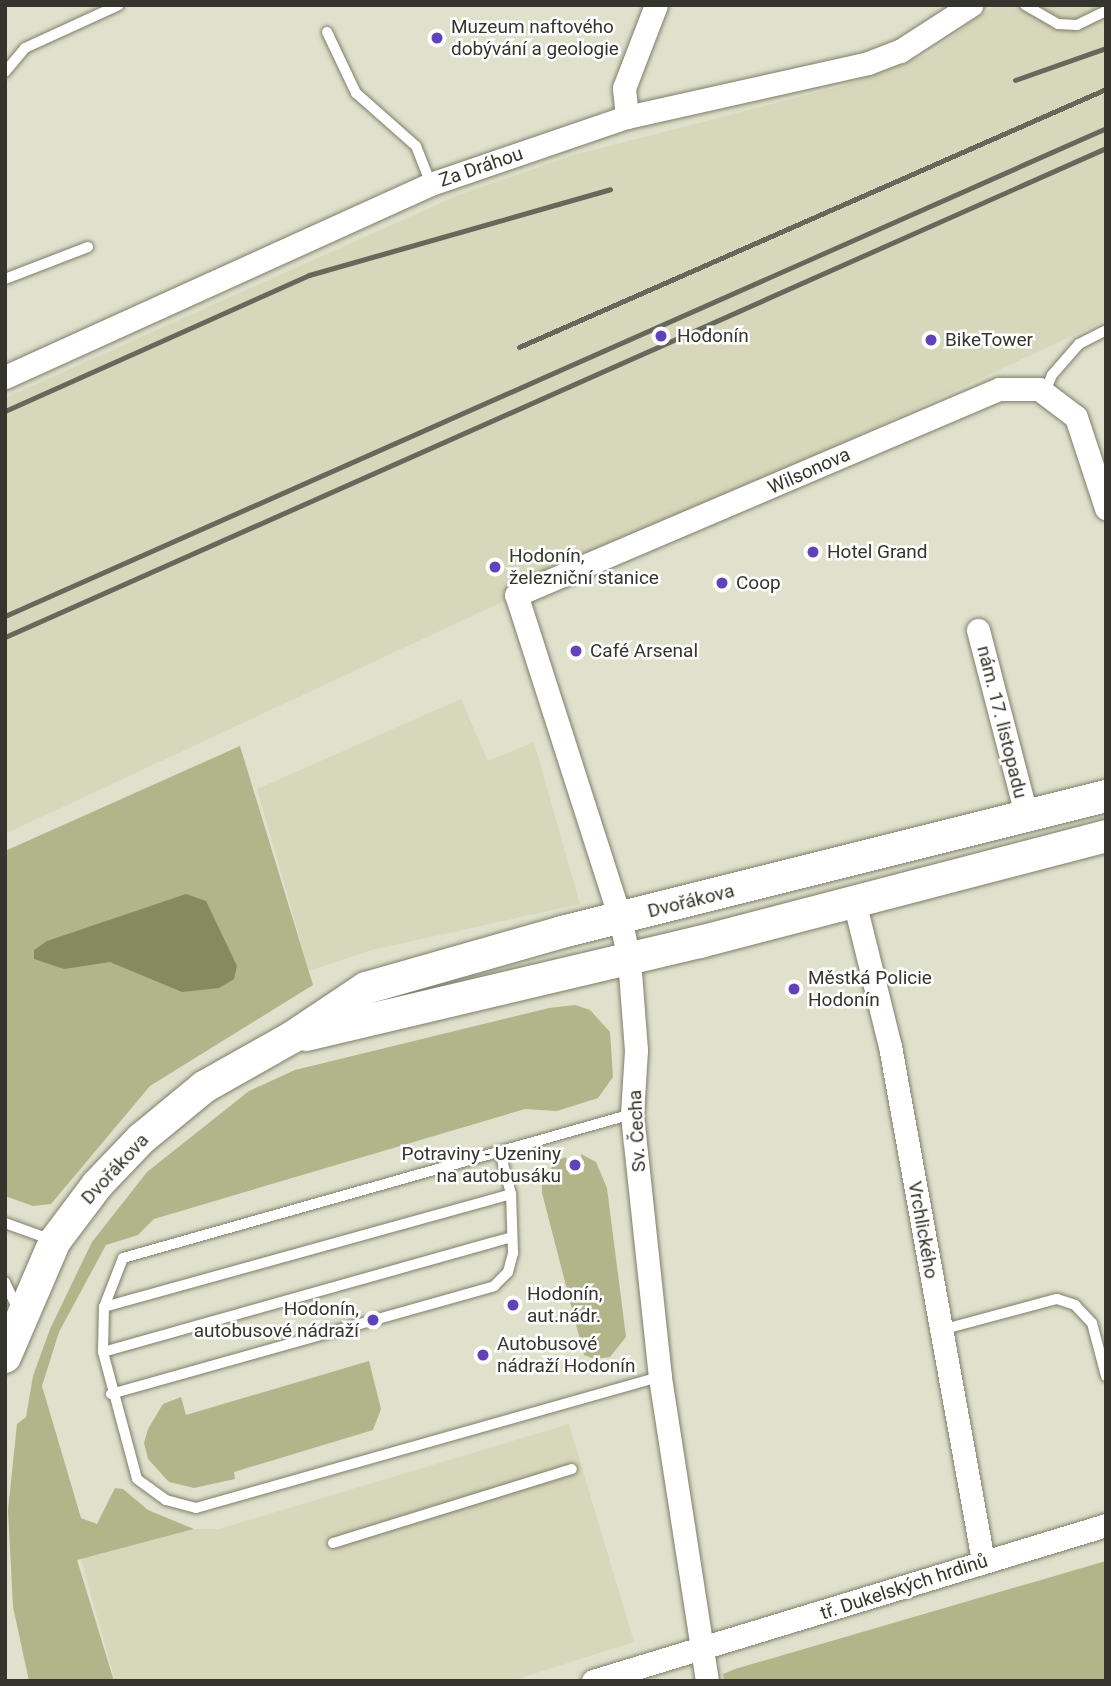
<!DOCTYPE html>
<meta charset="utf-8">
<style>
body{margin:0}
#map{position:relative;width:1111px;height:1686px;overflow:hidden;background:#e0e1cc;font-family:Roboto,sans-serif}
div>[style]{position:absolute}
.built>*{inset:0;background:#d7d8bb}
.green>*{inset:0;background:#b2b489}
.water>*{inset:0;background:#87895e}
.roads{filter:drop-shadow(0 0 2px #7d7e6a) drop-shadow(0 0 2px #7d7e6a)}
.lane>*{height:10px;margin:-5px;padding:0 5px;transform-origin:5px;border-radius:5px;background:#fff}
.street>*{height:23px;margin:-11.5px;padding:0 11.5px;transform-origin:11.5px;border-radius:11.5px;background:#fff}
.secondary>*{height:32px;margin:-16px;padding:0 16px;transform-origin:16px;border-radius:16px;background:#fff}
.rail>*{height:5px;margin:-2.5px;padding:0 2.5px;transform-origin:2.5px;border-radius:2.5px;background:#67675b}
.dots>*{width:19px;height:19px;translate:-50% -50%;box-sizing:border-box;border:4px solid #fff;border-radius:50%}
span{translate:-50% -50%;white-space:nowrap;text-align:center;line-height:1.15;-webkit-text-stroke:5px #fff;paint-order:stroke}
.poi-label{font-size:19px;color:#35352d}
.left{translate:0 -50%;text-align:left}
.right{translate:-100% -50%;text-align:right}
.street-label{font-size:19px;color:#35352d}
.frame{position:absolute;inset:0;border:7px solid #35352d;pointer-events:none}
</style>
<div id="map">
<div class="built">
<div style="clip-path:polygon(995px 5px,1106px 5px,1106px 320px,5px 834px,5px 398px,456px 196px,574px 155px,846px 85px,927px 55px)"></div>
<div style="clip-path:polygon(461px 699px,488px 761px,534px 742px,580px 904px,372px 950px,309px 971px,257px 789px)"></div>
<div style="clip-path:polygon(569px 1424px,634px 1642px,511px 1681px,115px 1681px,81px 1559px,194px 1529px,219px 1529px)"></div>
</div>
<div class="green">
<div style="clip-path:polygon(240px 746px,313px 985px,150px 1086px,51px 1204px,33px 1206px,5px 1196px,5px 851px)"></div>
<div style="clip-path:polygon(575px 1005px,590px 1010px,610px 1032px,613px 1077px,598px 1098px,557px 1111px,525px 1109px,154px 1219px,138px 1235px,106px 1245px,59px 1332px,42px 1386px,81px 1518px,97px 1524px,115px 1488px,123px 1489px,148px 1510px,194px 1529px,77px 1560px,114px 1681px,29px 1681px,13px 1607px,8px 1510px,17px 1424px,26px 1417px,33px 1376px,50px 1329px,92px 1242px,147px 1172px,249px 1091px,295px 1070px,549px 1008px)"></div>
<div style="clip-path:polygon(581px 1154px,596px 1162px,607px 1188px,626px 1337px,610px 1357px,595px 1359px,584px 1355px,542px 1193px,542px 1182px,556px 1161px,566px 1157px,570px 1175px,584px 1172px)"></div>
<div style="clip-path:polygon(369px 1361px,381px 1409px,373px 1430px,234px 1472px,235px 1479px,194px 1488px,169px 1482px,148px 1459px,144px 1443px,148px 1429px,163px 1404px,181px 1397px,186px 1415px)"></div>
<div style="clip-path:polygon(1106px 1561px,1106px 1681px,724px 1681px,723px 1674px,735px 1669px)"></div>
</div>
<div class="water">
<div style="clip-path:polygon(186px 894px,206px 901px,237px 966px,234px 979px,219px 988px,182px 992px,110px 962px,64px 969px,34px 959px,34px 950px,47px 941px)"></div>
</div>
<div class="roads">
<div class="lane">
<div style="left:1025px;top:5px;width:38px;rotate:30deg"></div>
<div style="left:1058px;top:24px;width:19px;rotate:3deg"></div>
<div style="left:1077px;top:25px;width:32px;rotate:-26deg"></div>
<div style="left:327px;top:32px;width:68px;rotate:64.6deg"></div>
<div style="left:356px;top:93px;width:80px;rotate:41.5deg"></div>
<div style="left:416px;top:146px;width:41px;rotate:68.5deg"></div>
<div style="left:5px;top:72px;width:31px;rotate:-50deg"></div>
<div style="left:25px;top:48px;width:103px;rotate:-24.6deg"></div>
<div style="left:5px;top:279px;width:89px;rotate:-21.1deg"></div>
<div style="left:1045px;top:392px;width:18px;rotate:-68deg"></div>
<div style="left:1052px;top:375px;width:41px;rotate:-48.9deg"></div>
<div style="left:1079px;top:344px;width:30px;rotate:-27deg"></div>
<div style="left:632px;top:1114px;width:529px;rotate:164.2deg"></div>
<div style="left:123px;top:1258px;width:53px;rotate:111.2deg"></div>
<div style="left:104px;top:1307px;width:45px;rotate:91.3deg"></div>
<div style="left:103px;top:1352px;width:131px;rotate:75deg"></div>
<div style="left:137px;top:1479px;width:36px;rotate:36deg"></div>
<div style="left:166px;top:1500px;width:31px;rotate:15deg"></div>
<div style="left:196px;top:1508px;width:482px;rotate:-15.8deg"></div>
<div style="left:5px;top:1223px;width:50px;rotate:19.9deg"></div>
<div style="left:5px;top:1282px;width:33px;rotate:65deg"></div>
<div style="left:104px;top:1307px;width:422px;rotate:-15.5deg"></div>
<div style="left:941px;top:1330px;width:120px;rotate:-15deg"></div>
<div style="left:1057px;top:1299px;width:19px;rotate:18deg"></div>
<div style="left:1075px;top:1305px;width:25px;rotate:47deg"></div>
<div style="left:1092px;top:1323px;width:55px;rotate:75.2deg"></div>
<div style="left:103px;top:1352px;width:425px;rotate:-15.7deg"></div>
<div style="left:111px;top:1394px;width:398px;rotate:-15.7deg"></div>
<div style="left:494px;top:1286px;width:20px;rotate:-45deg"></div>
<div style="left:508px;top:1272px;width:20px;rotate:-75deg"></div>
<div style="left:513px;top:1253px;width:59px;rotate:-91.9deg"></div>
<div style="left:511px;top:1194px;width:43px;rotate:-104.7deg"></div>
<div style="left:333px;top:1543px;width:250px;rotate:-17.2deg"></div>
</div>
<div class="street">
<div style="left:627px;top:117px;width:29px;rotate:-96deg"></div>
<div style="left:624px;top:88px;width:89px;rotate:-68.9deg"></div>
<div style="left:5px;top:377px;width:468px;rotate:-24.4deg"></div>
<div style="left:431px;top:184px;width:207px;rotate:-18.9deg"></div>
<div style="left:627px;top:117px;width:247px;rotate:-12.6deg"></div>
<div style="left:868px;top:63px;width:34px;rotate:-21deg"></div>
<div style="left:900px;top:51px;width:85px;rotate:-32.9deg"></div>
<div style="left:978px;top:630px;width:190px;rotate:75.4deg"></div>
<div style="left:854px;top:901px;width:149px;rotate:76.1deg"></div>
<div style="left:890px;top:1046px;width:523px;rotate:79.76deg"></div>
<div style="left:593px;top:1681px;width:536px;rotate:-16.91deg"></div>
<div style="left:707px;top:1681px;width:308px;rotate:-98.8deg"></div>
<div style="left:660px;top:1377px;width:264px;rotate:-96.1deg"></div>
<div style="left:632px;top:1114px;width:64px;rotate:-86.4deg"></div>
<div style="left:636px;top:1050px;width:91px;rotate:-94.4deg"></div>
<div style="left:629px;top:959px;width:42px;rotate:-102.4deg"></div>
<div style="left:620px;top:918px;width:339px;rotate:-107.8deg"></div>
<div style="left:516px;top:595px;width:525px;rotate:-23.1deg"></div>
<div style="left:999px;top:389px;width:40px"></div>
<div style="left:1039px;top:389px;width:46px;rotate:37.1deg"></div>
<div style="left:1076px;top:417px;width:96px;rotate:71.8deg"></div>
</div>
<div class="secondary">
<div style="left:306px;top:1035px;width:405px;rotate:-13.3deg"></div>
<div style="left:700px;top:942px;width:420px;rotate:-14.6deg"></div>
<div style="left:5px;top:1357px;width:126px;rotate:-66.7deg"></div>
<div style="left:55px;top:1241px;width:70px;rotate:-53.1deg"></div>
<div style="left:97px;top:1185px;width:64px;rotate:-46.3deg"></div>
<div style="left:141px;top:1139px;width:82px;rotate:-39.5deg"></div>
<div style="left:204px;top:1087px;width:100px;rotate:-29.4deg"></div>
<div style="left:291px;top:1038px;width:90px;rotate:-33.7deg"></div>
<div style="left:366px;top:988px;width:204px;rotate:-15.9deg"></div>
<div style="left:562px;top:932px;width:561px;rotate:-14.04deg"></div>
</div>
</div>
<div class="rail">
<div style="left:1015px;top:80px;width:96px;rotate:-19.4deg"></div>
<div style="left:519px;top:347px;width:641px;rotate:-23.73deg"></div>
<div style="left:5px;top:411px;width:333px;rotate:-24.1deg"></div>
<div style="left:309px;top:275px;width:313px;rotate:-15.9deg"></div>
<div style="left:5px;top:616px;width:1204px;rotate:-23.9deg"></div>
<div style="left:5px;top:637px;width:1205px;rotate:-23.95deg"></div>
</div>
<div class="dots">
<div style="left:437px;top:38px;background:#6142bb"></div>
<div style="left:661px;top:336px;background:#6142bb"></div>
<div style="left:931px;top:340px;background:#6142bb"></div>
<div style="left:813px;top:552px;background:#6142bb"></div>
<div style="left:495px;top:567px;background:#6142bb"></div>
<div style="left:722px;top:583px;background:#6142bb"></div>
<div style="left:576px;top:651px;background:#6142bb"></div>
<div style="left:794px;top:989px;background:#6142bb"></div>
<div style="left:575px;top:1165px;background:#6142bb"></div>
<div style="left:513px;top:1305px;background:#6142bb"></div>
<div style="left:373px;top:1320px;background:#6142bb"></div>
<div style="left:483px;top:1355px;background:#6142bb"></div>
</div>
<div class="poi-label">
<span class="left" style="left:451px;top:38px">Muzeum naftového<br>dobývání a geologie</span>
<span class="left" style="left:677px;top:336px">Hodonín</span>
<span class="left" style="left:945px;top:340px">BikeTower</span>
<span class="left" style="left:827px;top:552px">Hotel Grand</span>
<span class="left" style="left:509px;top:567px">Hodonín,<br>železniční stanice</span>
<span class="left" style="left:736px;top:583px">Coop</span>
<span class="left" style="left:590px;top:651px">Café Arsenal</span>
<span class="left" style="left:808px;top:989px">Městká Policie<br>Hodonín</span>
<span class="right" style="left:561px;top:1165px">Potraviny - Uzeniny<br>na autobusáku</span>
<span class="left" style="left:527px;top:1305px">Hodonín,<br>aut.nádr.</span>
<span class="right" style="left:359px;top:1320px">Hodonín,<br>autobusové nádraží</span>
<span class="left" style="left:497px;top:1355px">Autobusové<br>nádraží Hodonín</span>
</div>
<div class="street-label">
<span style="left:481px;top:167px;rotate:-19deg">Za Dráhou</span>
<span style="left:809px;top:471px;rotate:-24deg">Wilsonova</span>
<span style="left:1002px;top:722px;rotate:76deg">nám. 17. listopadu</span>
<span style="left:691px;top:901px;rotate:-14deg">Dvořákova</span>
<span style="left:637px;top:1131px;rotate:-93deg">Sv. Čecha</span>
<span style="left:115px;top:1169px;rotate:-47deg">Dvořákova</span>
<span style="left:923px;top:1230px;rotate:80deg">Vrchlického</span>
<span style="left:904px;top:1587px;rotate:-18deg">tř. Dukelských hrdinů</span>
</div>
<div class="frame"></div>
</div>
